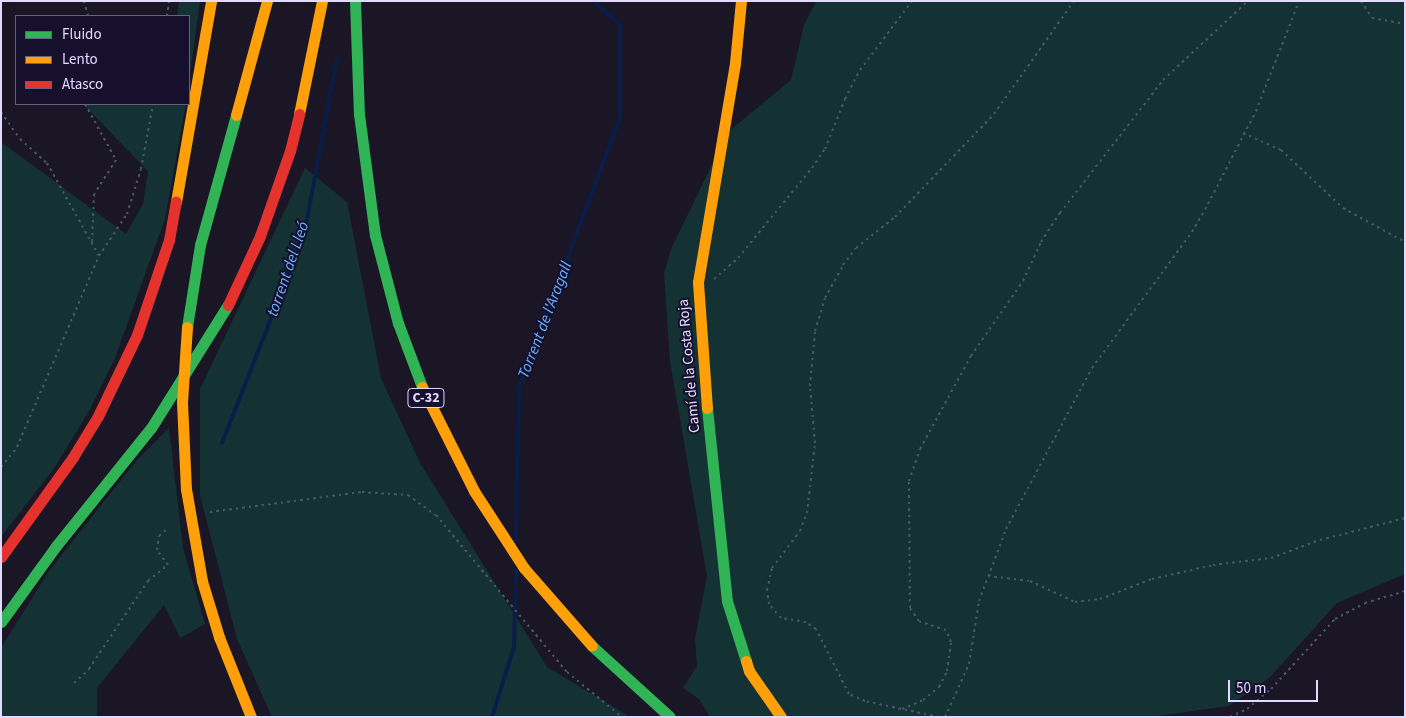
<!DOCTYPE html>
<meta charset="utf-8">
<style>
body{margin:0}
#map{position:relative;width:1406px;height:718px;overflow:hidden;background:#1a1626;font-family:"Source Sans 3",sans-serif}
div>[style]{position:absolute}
.green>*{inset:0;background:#143234}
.stream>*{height:4px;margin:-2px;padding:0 2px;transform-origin:2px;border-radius:2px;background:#0a1d49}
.path>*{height:2px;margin-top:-1px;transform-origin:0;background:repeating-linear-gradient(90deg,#485667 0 2.5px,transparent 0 6.5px)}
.fast>*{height:11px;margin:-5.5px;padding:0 5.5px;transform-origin:5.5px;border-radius:5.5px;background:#30b455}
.slow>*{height:11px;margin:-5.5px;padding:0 5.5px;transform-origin:5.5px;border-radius:5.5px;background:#ff9f0a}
.jam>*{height:11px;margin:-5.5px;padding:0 5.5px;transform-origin:5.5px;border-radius:5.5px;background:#e5322d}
span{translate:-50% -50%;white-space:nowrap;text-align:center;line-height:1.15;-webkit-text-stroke:4px #16102c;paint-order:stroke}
.shield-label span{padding:1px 4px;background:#16102c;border:1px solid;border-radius:4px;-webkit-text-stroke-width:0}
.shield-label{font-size:14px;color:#e1dbff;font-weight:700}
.street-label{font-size:15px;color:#e1dbff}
.water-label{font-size:16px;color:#69b2ff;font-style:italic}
.frame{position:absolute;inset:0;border:2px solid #e1dbff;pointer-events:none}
.legend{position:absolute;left:15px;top:15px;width:175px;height:90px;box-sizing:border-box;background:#16102c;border:1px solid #676180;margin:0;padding:6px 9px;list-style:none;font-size:15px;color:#e1dbff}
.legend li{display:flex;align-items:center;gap:10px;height:25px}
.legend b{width:25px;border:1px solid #676180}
.scale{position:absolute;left:1228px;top:680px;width:90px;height:22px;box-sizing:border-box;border:2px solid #e1dbff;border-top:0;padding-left:6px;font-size:15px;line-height:18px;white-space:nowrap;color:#e1dbff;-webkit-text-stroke:4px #16102c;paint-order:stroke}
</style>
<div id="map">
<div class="green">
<div style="clip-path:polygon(179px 1px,200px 1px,189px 81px,189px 16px,177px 16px)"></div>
<div style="clip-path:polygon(816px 1px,1405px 1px,1405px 574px,1337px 603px,1270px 677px,1229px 706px,1150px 717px,710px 717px,699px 699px,683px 688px,697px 666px,695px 639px,707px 576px,670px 361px,664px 273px,672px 247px,728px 132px,791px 80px,804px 25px)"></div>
<div style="clip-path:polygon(83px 104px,186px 104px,165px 219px,115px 358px,89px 411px,55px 467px,1px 537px,1px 142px,126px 234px,143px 204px,148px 171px)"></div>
<div style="clip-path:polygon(305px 168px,347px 202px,381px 378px,420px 463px,547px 667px,630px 717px,272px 717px,237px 639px,200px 495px,200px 389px)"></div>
<div style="clip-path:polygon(169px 428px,183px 548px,205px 624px,180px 638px,164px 605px,97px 688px,97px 717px,1px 717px,1px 648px,49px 571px,137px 460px)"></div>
</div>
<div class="stream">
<div style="left:222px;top:443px;width:224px;rotate:-68.5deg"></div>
<div style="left:304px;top:235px;width:179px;rotate:-79.4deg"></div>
<div style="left:516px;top:541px;width:153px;rotate:-88.9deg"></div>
<div style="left:519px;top:388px;width:288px;rotate:-69.5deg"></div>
<div style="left:620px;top:118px;width:94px;rotate:-90deg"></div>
<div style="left:620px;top:24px;width:35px;rotate:-140deg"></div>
<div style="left:492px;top:717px;width:73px;rotate:-72.6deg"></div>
<div style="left:514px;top:647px;width:77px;rotate:-88.5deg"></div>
</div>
<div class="path">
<div style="left:84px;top:1px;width:16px;rotate:75deg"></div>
<div style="left:1361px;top:1px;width:20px;rotate:57deg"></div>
<div style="left:1372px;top:18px;width:34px;rotate:10deg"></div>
<div style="left:167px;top:16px;width:15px;rotate:-82deg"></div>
<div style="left:85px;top:104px;width:64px;rotate:61deg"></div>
<div style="left:116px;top:160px;width:40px;rotate:122.9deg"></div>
<div style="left:94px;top:194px;width:50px;rotate:92.3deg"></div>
<div style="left:1px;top:112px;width:33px;rotate:55deg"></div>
<div style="left:20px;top:139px;width:36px;rotate:42deg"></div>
<div style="left:47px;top:163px;width:107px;rotate:60.8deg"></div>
<div style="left:1243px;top:133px;width:42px;rotate:24.1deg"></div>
<div style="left:1281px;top:150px;width:85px;rotate:43.1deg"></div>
<div style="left:1343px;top:208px;width:71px;rotate:28.7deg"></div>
<div style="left:714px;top:279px;width:32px;rotate:-41deg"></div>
<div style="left:738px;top:258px;width:117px;rotate:-50.6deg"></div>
<div style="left:812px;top:168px;width:23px;rotate:-56deg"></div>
<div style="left:825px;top:149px;width:54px;rotate:-68.2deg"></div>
<div style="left:845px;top:99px;width:33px;rotate:-63deg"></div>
<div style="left:860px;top:70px;width:86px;rotate:-53deg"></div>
<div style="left:1px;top:467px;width:26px;rotate:-51deg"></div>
<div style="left:17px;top:447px;width:208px;rotate:-66.8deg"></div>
<div style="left:99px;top:256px;width:50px;rotate:-56.3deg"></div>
<div style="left:127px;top:214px;width:47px;rotate:-72.7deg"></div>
<div style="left:141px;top:169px;width:66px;rotate:-79.5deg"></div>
<div style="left:210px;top:512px;width:153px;rotate:-7.5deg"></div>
<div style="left:362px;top:492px;width:46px;rotate:3.7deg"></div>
<div style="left:408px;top:495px;width:34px;rotate:36deg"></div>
<div style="left:436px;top:515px;width:204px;rotate:50.2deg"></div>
<div style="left:567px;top:672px;width:71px;rotate:39.3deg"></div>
<div style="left:988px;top:576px;width:42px;rotate:6.8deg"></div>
<div style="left:1030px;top:581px;width:50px;rotate:25deg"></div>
<div style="left:1075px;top:602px;width:25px;rotate:-7deg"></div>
<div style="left:1100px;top:599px;width:56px;rotate:-21deg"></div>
<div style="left:1152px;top:579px;width:63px;rotate:-12.9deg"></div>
<div style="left:1213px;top:565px;width:58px;rotate:-6.9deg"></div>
<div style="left:1271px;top:558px;width:52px;rotate:-20.2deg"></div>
<div style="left:1320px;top:540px;width:88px;rotate:-14.5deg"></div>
<div style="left:74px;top:683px;width:21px;rotate:-43deg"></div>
<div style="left:89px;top:669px;width:106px;rotate:-56.2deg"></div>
<div style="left:148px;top:581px;width:26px;rotate:-39deg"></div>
<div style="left:168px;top:565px;width:19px;rotate:-126deg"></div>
<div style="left:157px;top:550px;width:14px;rotate:-82deg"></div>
<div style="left:159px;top:536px;width:13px;rotate:-42deg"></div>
<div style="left:902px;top:709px;width:23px;rotate:-23deg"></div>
<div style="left:923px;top:700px;width:21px;rotate:-39deg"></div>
<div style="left:939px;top:687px;width:18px;rotate:-63deg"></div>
<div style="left:947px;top:671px;width:29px;rotate:-82deg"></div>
<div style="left:951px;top:642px;width:13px;rotate:-113deg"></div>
<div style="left:946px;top:630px;width:28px;rotate:-162deg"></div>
<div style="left:919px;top:621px;width:16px;rotate:-125deg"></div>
<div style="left:910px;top:608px;width:127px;rotate:-90.5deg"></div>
<div style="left:909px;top:481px;width:34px;rotate:-71deg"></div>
<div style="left:920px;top:449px;width:106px;rotate:-61.3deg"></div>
<div style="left:971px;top:356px;width:91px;rotate:-55.3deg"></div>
<div style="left:1023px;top:281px;width:43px;rotate:-65.2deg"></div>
<div style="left:1041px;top:242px;width:35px;rotate:-57deg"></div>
<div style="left:1060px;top:213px;width:168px;rotate:-52.2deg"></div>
<div style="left:1163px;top:80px;width:116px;rotate:-42.9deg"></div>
<div style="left:939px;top:717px;width:76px;rotate:-167.8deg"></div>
<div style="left:865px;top:701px;width:17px;rotate:-156deg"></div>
<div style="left:849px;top:694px;width:73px;rotate:-116.9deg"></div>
<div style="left:816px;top:629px;width:12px;rotate:-145deg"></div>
<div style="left:806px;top:622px;width:25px;rotate:-171deg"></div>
<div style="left:781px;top:618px;width:18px;rotate:-131deg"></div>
<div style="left:769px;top:604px;width:14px;rotate:-98deg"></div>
<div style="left:767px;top:590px;width:23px;rotate:-77deg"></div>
<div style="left:772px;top:568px;width:46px;rotate:-52.9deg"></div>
<div style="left:800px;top:531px;width:19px;rotate:-69deg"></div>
<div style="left:807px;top:513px;width:70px;rotate:-83.5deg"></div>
<div style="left:815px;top:443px;width:57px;rotate:-95deg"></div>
<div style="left:810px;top:386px;width:55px;rotate:-84.8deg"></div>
<div style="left:815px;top:331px;width:34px;rotate:-73deg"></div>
<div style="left:825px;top:298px;width:38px;rotate:-61deg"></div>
<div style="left:843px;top:265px;width:21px;rotate:-53deg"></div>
<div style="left:856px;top:248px;width:50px;rotate:-38.5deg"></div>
<div style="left:895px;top:217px;width:143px;rotate:-46.1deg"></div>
<div style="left:994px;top:114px;width:138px;rotate:-54.7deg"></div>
<div style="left:945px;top:717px;width:58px;rotate:-65.6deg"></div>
<div style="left:969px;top:664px;width:64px;rotate:-81deg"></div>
<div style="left:979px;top:601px;width:77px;rotate:-69.4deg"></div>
<div style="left:1006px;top:529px;width:183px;rotate:-61.9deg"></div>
<div style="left:1092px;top:368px;width:169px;rotate:-53.7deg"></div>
<div style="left:1192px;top:232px;width:32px;rotate:-60deg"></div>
<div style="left:1208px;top:204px;width:105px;rotate:-62.7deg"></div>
<div style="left:1256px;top:111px;width:118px;rotate:-68.6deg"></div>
<div style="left:1230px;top:717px;width:19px;rotate:-25deg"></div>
<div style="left:1247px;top:709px;width:31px;rotate:-40deg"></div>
<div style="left:1271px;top:689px;width:95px;rotate:-47.6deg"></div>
<div style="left:1335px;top:619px;width:34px;rotate:-28deg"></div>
<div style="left:1365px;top:603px;width:42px;rotate:-16.7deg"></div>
</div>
<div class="fast">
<div style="left:355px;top:1px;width:113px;rotate:88deg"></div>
<div style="left:359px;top:114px;width:122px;rotate:82.5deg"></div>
<div style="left:375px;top:235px;width:91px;rotate:75.4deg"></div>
<div style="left:398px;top:323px;width:68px;rotate:69.4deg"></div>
<div style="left:187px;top:327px;width:83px;rotate:-81deg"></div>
<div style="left:200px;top:245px;width:135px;rotate:-74.5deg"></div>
<div style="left:707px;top:408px;width:194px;rotate:84.1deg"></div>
<div style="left:727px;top:601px;width:63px;rotate:72.4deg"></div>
<div style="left:1px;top:622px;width:94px;rotate:-54.1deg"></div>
<div style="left:56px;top:546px;width:151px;rotate:-51.2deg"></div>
<div style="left:151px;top:428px;width:145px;rotate:-58deg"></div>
<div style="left:592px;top:646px;width:105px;rotate:42.3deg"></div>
</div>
<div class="slow">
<div style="left:299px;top:114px;width:115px;rotate:-78.5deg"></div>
<div style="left:236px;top:115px;width:118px;rotate:-74.8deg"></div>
<div style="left:176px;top:202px;width:204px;rotate:-80.1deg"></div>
<div style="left:187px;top:327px;width:75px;rotate:93.8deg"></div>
<div style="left:182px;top:402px;width:87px;rotate:87.4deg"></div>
<div style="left:186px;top:489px;width:93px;rotate:80.1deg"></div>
<div style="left:202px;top:581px;width:59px;rotate:73.1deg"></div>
<div style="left:219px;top:637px;width:86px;rotate:68.2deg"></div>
<div style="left:422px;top:387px;width:116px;rotate:63.4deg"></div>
<div style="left:474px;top:491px;width:92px;rotate:57deg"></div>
<div style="left:524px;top:568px;width:103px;rotate:48.9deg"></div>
<div style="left:707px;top:408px;width:126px;rotate:-94.1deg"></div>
<div style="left:698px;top:282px;width:222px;rotate:-80.4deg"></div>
<div style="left:735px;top:63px;width:62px;rotate:-84.5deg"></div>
<div style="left:746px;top:661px;width:10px;rotate:73deg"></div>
<div style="left:749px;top:671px;width:56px;rotate:55.2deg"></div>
</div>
<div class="jam">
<div style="left:228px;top:305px;width:76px;rotate:-65.1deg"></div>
<div style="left:260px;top:236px;width:90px;rotate:-70.6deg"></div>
<div style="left:290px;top:151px;width:38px;rotate:-76deg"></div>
<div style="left:1px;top:557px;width:123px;rotate:-54.2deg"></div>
<div style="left:73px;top:457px;width:48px;rotate:-58.6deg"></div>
<div style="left:98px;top:416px;width:90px;rotate:-64.3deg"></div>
<div style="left:137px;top:335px;width:100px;rotate:-71.4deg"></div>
<div style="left:169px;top:240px;width:39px;rotate:-80deg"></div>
</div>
<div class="shield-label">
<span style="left:426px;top:398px">C-32</span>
</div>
<div class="street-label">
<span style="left:689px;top:366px;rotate:-95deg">Camí de la Costa Roja</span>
</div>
<div class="water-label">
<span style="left:288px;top:269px;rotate:-71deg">torrent del Lleó</span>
<span style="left:545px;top:320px;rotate:-69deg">Torrent de l'Aragall</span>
</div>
<div class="frame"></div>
<ul class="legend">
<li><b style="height:6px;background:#30b455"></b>Fluido</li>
<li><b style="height:6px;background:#ff9f0a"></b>Lento</li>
<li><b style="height:6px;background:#e5322d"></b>Atasco</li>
</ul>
<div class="scale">50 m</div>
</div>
